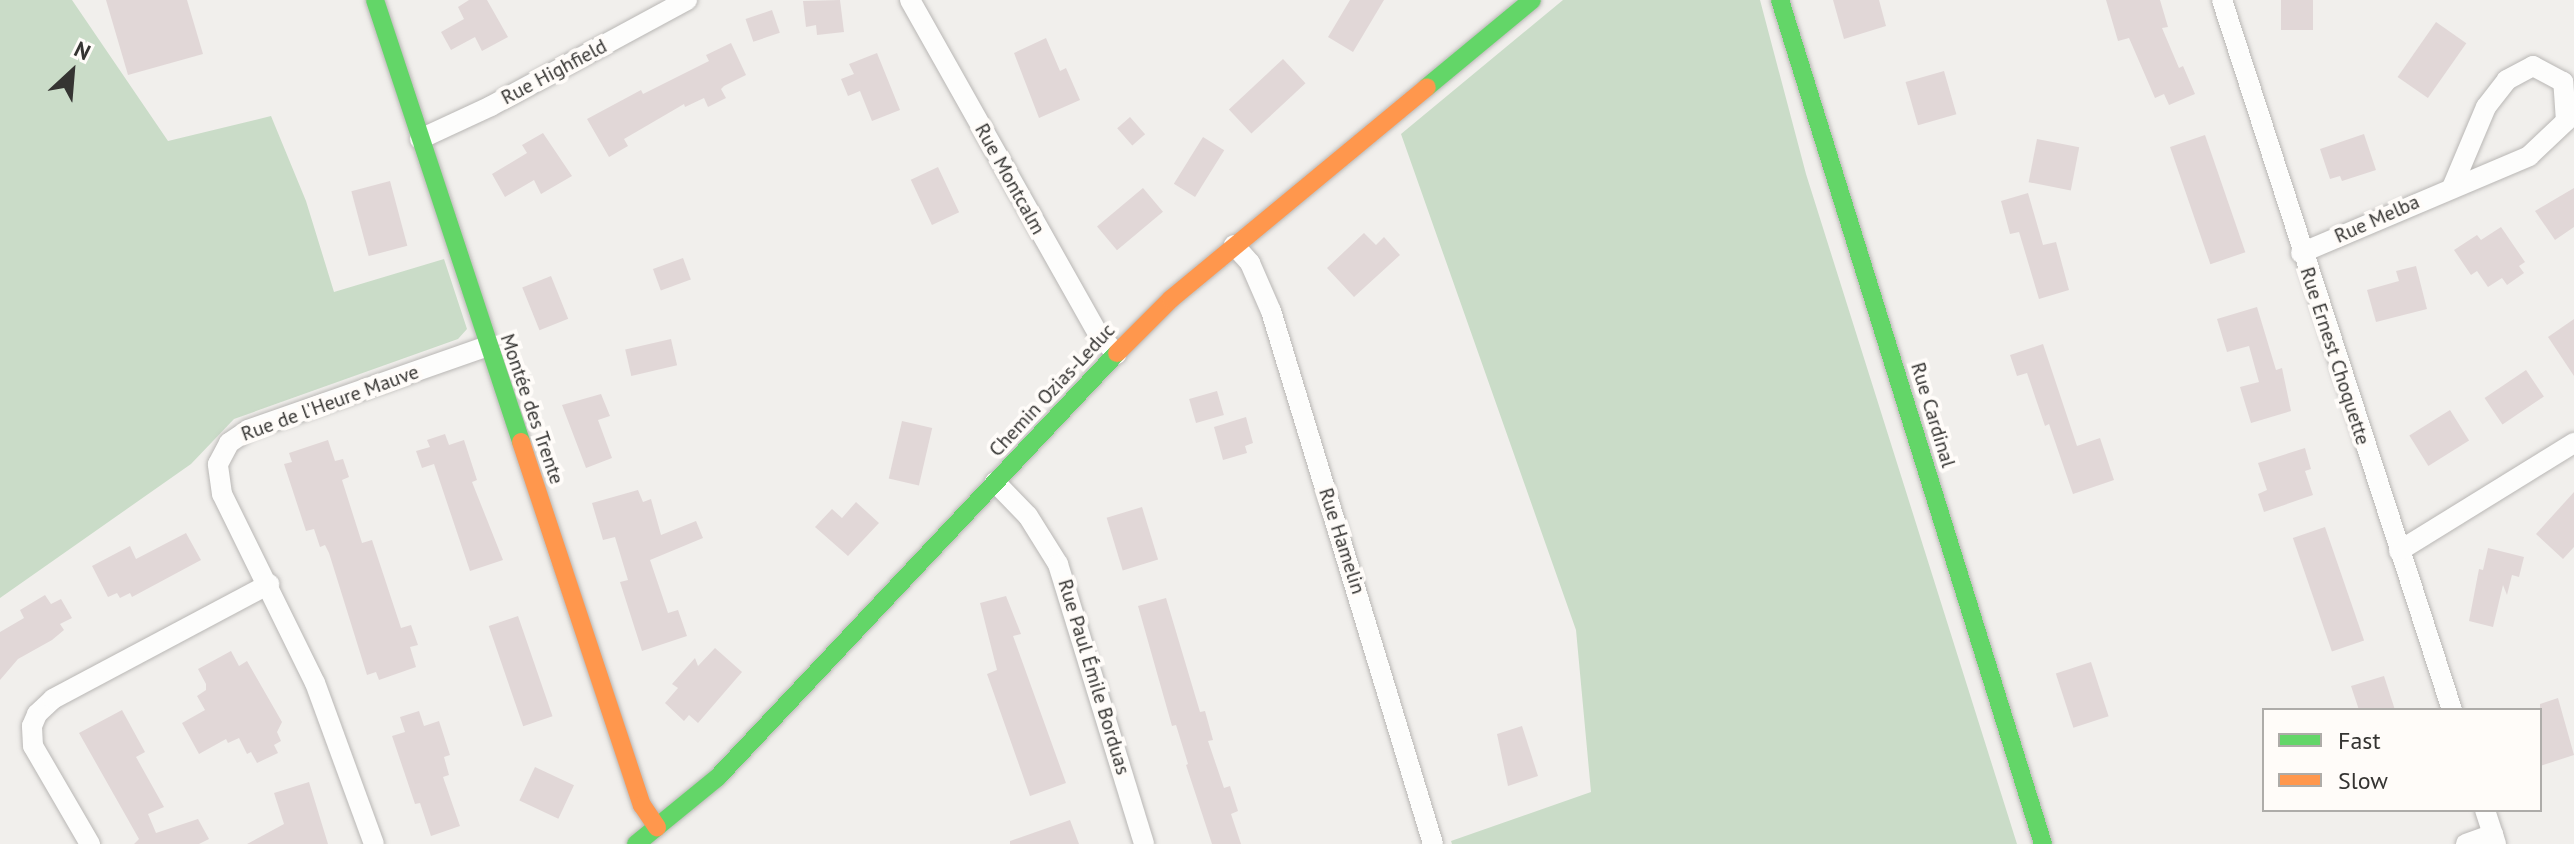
<!DOCTYPE html>
<meta charset="utf-8">
<style>
body{margin:0}
#map{position:relative;width:2574px;height:844px;overflow:hidden;background:#f1efec;font-family:"PT Sans",sans-serif}
div>[style]{position:absolute}
.green>*{inset:0;background:#cadcc8}
.building>*{inset:0;background:#e1d7d7;transform-origin:0 0}
.roads{filter:drop-shadow(0 0 2px #b9b7b5) drop-shadow(0 0 2px #b9b7b5)}
.street>*{height:20px;margin:-10px;padding:0 10px;transform-origin:10px;border-radius:10px;background:#fdfdfc}
.fast>*{height:18px;margin:-9px;padding:0 9px;transform-origin:9px;border-radius:9px;background:#63d668}
.slow>*{height:18px;margin:-9px;padding:0 9px;transform-origin:9px;border-radius:9px;background:#ff974d}
span{translate:-50% -50%;white-space:nowrap;text-align:center;line-height:1.15;-webkit-text-stroke:8px #fffcf9;paint-order:stroke}
.street-label{font-size:20px;color:#353432}
.legend{position:absolute;left:2262px;top:708px;width:280px;height:104px;box-sizing:border-box;background:#fffcf9;border:2px solid #aeaca9;margin:0;padding:10px 14px;list-style:none;font-size:24px;color:#353432}
.legend li{display:flex;align-items:center;gap:16px;height:40px}
.legend b{width:40px;border:2px solid #aeaca9}
.north{position:absolute;left:32px;top:32px;width:80px;height:80px;-webkit-text-stroke:6px #fffcf9;paint-order:stroke;rotate:26deg;font-size:22px;font-weight:700;line-height:32px;text-align:center;color:#353432}
.north::after{content:'';display:block;margin:auto;width:28px;height:36px;background:#353432;clip-path:polygon(50% 0,100% 100%,50% 72%,0 100%)}
</style>
<div id="map">
<div class="green">
<div style="clip-path:polygon(0 0,72px 0,168px 141px,271px 116px,306px 201px,334px 292px,444px 259px,467px 329px,458px 339px,234px 419px,191px 464px,0 598px)"></div>
<div style="clip-path:polygon(1563px 0,1760px 0,1806px 174px,2017px 844px,1452px 844px,1451px 841px,1591px 792px,1576px 630px,1401px 134px)"></div>
</div>
<div class="building">
<div style="clip-path:polygon(106px 0,187px 0,203px 54px,128px 75px)"></div>
<div style="clip-path:polygon(469px 0,487px 0,508px 37px,482px 51px,475px 37px,451px 50px,441px 32px,464px 19px,458px 7px)"></div>
<div style="clip-path:polygon(840px 0,844px 32px,817px 35px,816px 25px,806px 27px,803px 1px)"></div>
<div style="clip-path:polygon(1350px 0,1384px 0,1353px 52px,1328px 37px)"></div>
<div style="clip-path:polygon(1833px 0,1879px 0,1886px 26px,1844px 39px)"></div>
<div style="clip-path:polygon(2106px 0,2160px 0,2168px 27px,2162px 28px,2179px 68px,2183px 66px,2195px 94px,2169px 105px,2164px 94px,2155px 98px,2129px 38px,2118px 41px)"></div>
<div style="left:2281px;top:0;width:32px;height:30px"></div>
<div style="left:772px;top:10px;width:24px;height:28px;rotate:71deg"></div>
<div style="left:2436px;top:22px;width:37px;height:67px;rotate:35deg"></div>
<div style="clip-path:polygon(1046px 38px,1060px 71px,1066px 68px,1080px 100px,1039px 118px,1014px 53px)"></div>
<div style="clip-path:polygon(731px 43px,746px 75px,724px 86px,721px 89px,726px 98px,708px 107px,704px 98px,685px 107px,684px 104px,624px 139px,628px 146px,609px 157px,587px 119px,641px 90px,643px 94px,709px 61px,706px 55px)"></div>
<div style="clip-path:polygon(877px 53px,900px 110px,872px 121px,860px 91px,848px 96px,841px 79px,854px 74px,849px 64px)"></div>
<div style="left:1283px;top:59px;width:33px;height:74px;rotate:47deg"></div>
<div style="left:1944px;top:71px;width:45px;height:40px;rotate:74deg"></div>
<div style="left:1130px;top:117px;width:23px;height:17px;rotate:49deg"></div>
<div style="clip-path:polygon(543px 133px,572px 176px,541px 194px,534px 180px,505px 197px,492px 174px,527px 153px,522px 145px)"></div>
<div style="clip-path:polygon(2364px 134px,2376px 170px,2342px 181px,2340px 176px,2330px 179px,2320px 149px)"></div>
<div style="left:2205px;top:135px;width:124px;height:37px;rotate:71deg"></div>
<div style="left:1203px;top:137px;width:25px;height:55px;rotate:32deg"></div>
<div style="left:2037px;top:139px;width:43px;height:44px;rotate:11deg"></div>
<div style="left:938px;top:167px;width:50px;height:30px;rotate:65deg"></div>
<div style="left:390px;top:181px;width:67px;height:40px;rotate:75deg"></div>
<div style="left:1143px;top:188px;width:31px;height:60px;rotate:50deg"></div>
<div style="clip-path:polygon(2574px 188px,2574px 227px,2555px 240px,2535px 211px)"></div>
<div style="clip-path:polygon(2028px 193px,2043px 245px,2056px 242px,2069px 290px,2039px 299px,2019px 232px,2010px 234px,2001px 201px)"></div>
<div style="clip-path:polygon(2501px 227px,2525px 262px,2519px 266px,2524px 273px,2507px 285px,2502px 278px,2488px 287px,2477px 271px,2471px 275px,2454px 250px,2477px 235px,2481px 240px)"></div>
<div style="clip-path:polygon(1364px 233px,1376px 245px,1384px 237px,1400px 255px,1354px 297px,1327px 268px)"></div>
<div style="left:683px;top:258px;width:23px;height:32px;rotate:70deg"></div>
<div style="clip-path:polygon(2416px 266px,2427px 309px,2376px 322px,2367px 290px,2399px 281px,2396px 271px)"></div>
<div style="left:551px;top:276px;width:46px;height:31px;rotate:68deg"></div>
<div style="clip-path:polygon(2257px 307px,2276px 370px,2282px 368px,2291px 411px,2251px 423px,2240px 387px,2259px 382px,2249px 346px,2227px 352px,2217px 319px)"></div>
<div style="clip-path:polygon(2574px 319px,2574px 376px,2548px 337px)"></div>
<div style="left:671px;top:339px;width:27px;height:47px;rotate:77deg"></div>
<div style="clip-path:polygon(2043px 344px,2077px 446px,2100px 438px,2114px 480px,2073px 494px,2049px 424px,2045px 426px,2027px 373px,2017px 376px,2010px 355px)"></div>
<div style="left:2526px;top:370px;width:32px;height:50px;rotate:56deg"></div>
<div style="left:1217px;top:391px;width:25px;height:29px;rotate:74deg"></div>
<div style="clip-path:polygon(601px 394px,610px 416px,598px 420px,612px 458px,586px 468px,562px 405px)"></div>
<div style="left:2450px;top:410px;width:36px;height:48px;rotate:58deg"></div>
<div style="clip-path:polygon(1246px 417px,1253px 443px,1245px 446px,1247px 453px,1223px 460px,1214px 427px)"></div>
<div style="left:902px;top:421px;width:31px;height:59px;rotate:13deg"></div>
<div style="clip-path:polygon(445px 434px,449px 445px,464px 440px,477px 480px,472px 482px,503px 560px,470px 571px,434px 464px,422px 468px,416px 451px,430px 447px,427px 440px)"></div>
<div style="clip-path:polygon(328px 440px,335px 461px,343px 459px,349px 477px,342px 480px,362px 543px,372px 540px,401px 628px,411px 625px,418px 645px,410px 647px,416px 667px,379px 680px,376px 672px,367px 675px,329px 553px,325px 545px,320px 547px,314px 529px,306px 531px,284px 464px,292px 462px,289px 453px)"></div>
<div style="clip-path:polygon(2305px 448px,2311px 469px,2305px 471px,2313px 495px,2264px 512px,2258px 494px,2267px 490px,2258px 463px)"></div>
<div style="clip-path:polygon(638px 490px,643px 502px,651px 499px,661px 535px,696px 521px,703px 538px,650px 560px,668px 613px,678px 610px,687px 636px,642px 651px,620px 582px,628px 580px,615px 537px,603px 540px,592px 503px)"></div>
<div style="clip-path:polygon(2574px 492px,2574px 547px,2563px 559px,2536px 534px)"></div>
<div style="clip-path:polygon(856px 502px,879px 523px,848px 556px,815px 527px,832px 509px,842px 518px)"></div>
<div style="left:1142px;top:507px;width:55px;height:37px;rotate:73deg"></div>
<div style="left:2325px;top:527px;width:120px;height:34px;rotate:71deg"></div>
<div style="clip-path:polygon(186px 533px,201px 560px,132px 597px,130px 593px,120px 598px,117px 593px,108px 597px,92px 566px,130px 546px,136px 559px)"></div>
<div style="clip-path:polygon(2488px 548px,2524px 557px,2519px 577px,2512px 575px,2507px 595px,2503px 585px,2493px 627px,2469px 621px,2479px 569px,2483px 570px)"></div>
<div style="clip-path:polygon(45px 595px,51px 604px,61px 599px,72px 618px,60px 624px,64px 630px,52px 640px,18px 659px,0 680px,0 632px,24px 618px,20px 610px)"></div>
<div style="clip-path:polygon(1006px 596px,1021px 634px,1013px 636px,1066px 783px,1030px 796px,987px 674px,997px 670px,980px 603px)"></div>
<div style="clip-path:polygon(1166px 598px,1200px 712px,1205px 711px,1213px 740px,1208px 741px,1224px 788px,1230px 786px,1238px 811px,1231px 814px,1241px 844px,1212px 844px,1186px 765px,1188px 764px,1176px 725px,1172px 726px,1138px 606px)"></div>
<div style="left:518px;top:616px;width:106px;height:31px;rotate:71deg"></div>
<div style="clip-path:polygon(715px 648px,742px 672px,698px 723px,689px 715px,684px 721px,665px 703px,678px 688px,672px 684px,695px 658px,698px 666px)"></div>
<div style="clip-path:polygon(231px 651px,239px 666px,247px 661px,282px 722px,277px 732px,281px 741px,274px 745px,278px 753px,257px 763px,251px 752px,247px 754px,239px 738px,228px 743px,226px 739px,199px 754px,182px 723px,205px 710px,197px 696px,206px 690px,206px 684px,198px 669px)"></div>
<div style="left:2091px;top:662px;width:57px;height:37px;rotate:72deg"></div>
<div style="clip-path:polygon(2384px 676px,2395px 710px,2359px 710px,2351px 686px)"></div>
<div style="clip-path:polygon(2558px 698px,2574px 755px,2540px 766px,2540px 704px)"></div>
<div style="clip-path:polygon(122px 710px,145px 752px,136px 757px,164px 807px,148px 814px,156px 833px,198px 819px,209px 839px,199px 844px,134px 844px,139px 839px,79px 733px)"></div>
<div style="clip-path:polygon(419px 711px,424px 726px,439px 721px,450px 755px,444px 757px,449px 775px,443px 777px,460px 826px,431px 836px,420px 803px,415px 804px,392px 736px,405px 732px,400px 717px)"></div>
<div style="clip-path:polygon(1522px 726px,1538px 776px,1508px 786px,1497px 734px)"></div>
<div style="left:535px;top:767px;width:43px;height:37px;rotate:25deg"></div>
<div style="clip-path:polygon(309px 782px,328px 844px,247px 844px,284px 824px,274px 793px)"></div>
<div style="clip-path:polygon(1070px 820px,1079px 844px,1010px 844px,1010px 841px)"></div>
</div>
<div class="roads">
<div class="street">
<div style="left:910px;top:0;width:382px;rotate:60.6deg"></div>
<div style="left:1098px;top:333px;width:28px;rotate:49deg"></div>
<div style="left:2222px;top:0;width:746px;rotate:72.05deg"></div>
<div style="left:420px;top:139px;width:78px;rotate:-24.9deg"></div>
<div style="left:491px;top:106px;width:223px;rotate:-28.4deg"></div>
<div style="left:1234px;top:245px;width:24px;rotate:48deg"></div>
<div style="left:1250px;top:263px;width:52px;rotate:66.4deg"></div>
<div style="left:1271px;top:311px;width:557px;rotate:73.09deg"></div>
<div style="left:2301px;top:253px;width:248px;rotate:-23deg"></div>
<div style="left:2529px;top:156px;width:51px;rotate:-43.4deg"></div>
<div style="left:2566px;top:121px;width:39px;rotate:-94deg"></div>
<div style="left:2563px;top:82px;width:34px;rotate:-152deg"></div>
<div style="left:2533px;top:66px;width:30px;rotate:152deg"></div>
<div style="left:2507px;top:80px;width:34px;rotate:128deg"></div>
<div style="left:2486px;top:107px;width:85px;rotate:112.9deg"></div>
<div style="left:995px;top:482px;width:47px;rotate:45.9deg"></div>
<div style="left:1028px;top:516px;width:57px;rotate:58deg"></div>
<div style="left:1058px;top:564px;width:293px;rotate:72.9deg"></div>
<div style="left:2399px;top:551px;width:206px;rotate:-31.7deg"></div>
<div style="left:2485px;top:810px;width:36px;rotate:72deg"></div>
<div style="left:90px;top:844px;width:113px;rotate:-120.2deg"></div>
<div style="left:33px;top:746px;width:20px;rotate:-93deg"></div>
<div style="left:32px;top:726px;width:13px;rotate:-67deg"></div>
<div style="left:37px;top:714px;width:22px;rotate:-43deg"></div>
<div style="left:53px;top:699px;width:245px;rotate:-28deg"></div>
<div style="left:374px;top:844px;width:171px;rotate:-110.1deg"></div>
<div style="left:315px;top:683px;width:211px;rotate:-116.2deg"></div>
<div style="left:222px;top:494px;width:30px;rotate:-98deg"></div>
<div style="left:218px;top:464px;width:24px;rotate:-62deg"></div>
<div style="left:229px;top:443px;width:23px;rotate:-34deg"></div>
<div style="left:248px;top:430px;width:254px;rotate:-19.3deg"></div>
<div style="left:2466px;top:844px;width:29px;rotate:-20deg"></div>
</div>
<div class="fast">
<div style="left:375px;top:0;width:465px;rotate:71.7deg"></div>
<div style="left:1780px;top:0;width:884px;rotate:72.69deg"></div>
<div style="left:1427px;top:87px;width:136px;rotate:-39.6deg"></div>
<div style="left:636px;top:844px;width:104px;rotate:-39.2deg"></div>
<div style="left:717px;top:778px;width:584px;rotate:-46.74deg"></div>
</div>
<div class="slow">
<div style="left:1117px;top:353px;width:76px;rotate:-45deg"></div>
<div style="left:1171px;top:299px;width:332px;rotate:-39.6deg"></div>
<div style="left:521px;top:442px;width:383px;rotate:71.6deg"></div>
<div style="left:642px;top:805px;width:27px;rotate:56deg"></div>
</div>
</div>
<div class="street-label">
<span style="left:554px;top:72px;rotate:-28deg">Rue Highfield</span>
<span style="left:1010px;top:179px;rotate:61deg">Rue Montcalm</span>
<span style="left:2377px;top:219px;rotate:-24deg">Rue Melba</span>
<span style="left:2335px;top:356px;rotate:72deg">Rue Ernest Choquette</span>
<span style="left:1052px;top:390px;rotate:-47deg">Chemin Ozias-Leduc</span>
<span style="left:330px;top:403px;rotate:-20deg">Rue de l'Heure Mauve</span>
<span style="left:532px;top:409px;rotate:71deg">Montée des Trente</span>
<span style="left:1933px;top:415px;rotate:73deg">Rue Cardinal</span>
<span style="left:1342px;top:541px;rotate:72deg">Rue Hamelin</span>
<span style="left:1094px;top:677px;rotate:73deg">Rue Paul Émile Borduas</span>
</div>
<ul class="legend">
<li><b style="height:10px;background:#63d668"></b>Fast</li>
<li><b style="height:10px;background:#ff974d"></b>Slow</li>
</ul>
<div class="north">N</div>
</div>
